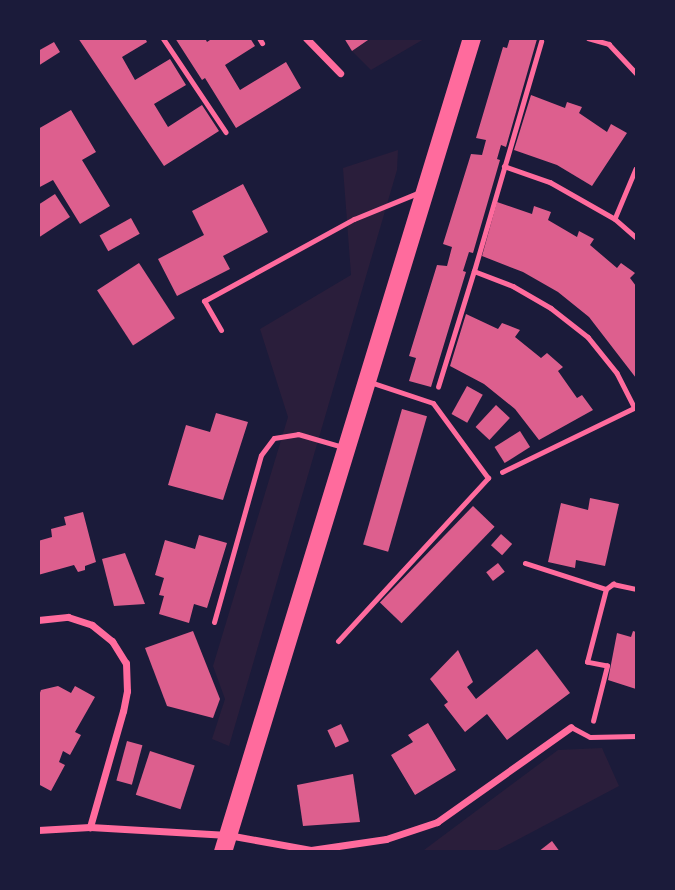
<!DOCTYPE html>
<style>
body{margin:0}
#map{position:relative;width:675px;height:890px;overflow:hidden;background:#1b1b3a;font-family:"Archivo Narrow",sans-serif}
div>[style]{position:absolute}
.green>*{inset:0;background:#2a1e3b}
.building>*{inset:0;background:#dd5f8e;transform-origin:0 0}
.path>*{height:4.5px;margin:-2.25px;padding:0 2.25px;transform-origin:2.25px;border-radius:2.25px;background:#ff6b9d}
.service>*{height:5px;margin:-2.5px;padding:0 2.5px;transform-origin:2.5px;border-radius:2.5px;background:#ff6b9d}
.minor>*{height:7px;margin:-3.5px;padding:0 3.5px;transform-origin:3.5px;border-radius:3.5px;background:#ff6b9d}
.primary>*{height:18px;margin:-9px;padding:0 9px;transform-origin:9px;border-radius:9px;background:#ff6b9d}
span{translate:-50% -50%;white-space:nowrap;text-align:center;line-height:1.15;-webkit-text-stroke:5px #1b1b3a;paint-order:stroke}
.frame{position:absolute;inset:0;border:40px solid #1b1b3a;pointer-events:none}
</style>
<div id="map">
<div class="green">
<div style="clip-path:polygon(371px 39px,424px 39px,371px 70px,352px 51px)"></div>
<div style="clip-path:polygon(398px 150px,397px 170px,229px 746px,212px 739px,225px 699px,213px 666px,288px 417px,260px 329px,351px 275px,343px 168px)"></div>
<div style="clip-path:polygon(602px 748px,619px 786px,496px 851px,417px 851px,424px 850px,558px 750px)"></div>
</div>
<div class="building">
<div style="clip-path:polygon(78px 38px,145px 38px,147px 42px,122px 57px,135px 80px,170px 59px,186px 85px,154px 104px,168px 127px,202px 105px,219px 131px,164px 166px)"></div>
<div style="clip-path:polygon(175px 38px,205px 38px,207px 42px,213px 38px,250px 38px,255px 46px,225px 65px,240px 90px,286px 62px,301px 88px,236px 128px,205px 78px,202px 80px)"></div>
<div style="clip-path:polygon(344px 38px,371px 38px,352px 51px)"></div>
<div style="clip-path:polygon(510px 38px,537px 39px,506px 147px,501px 145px,497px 159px,500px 160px,473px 253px,469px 252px,463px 271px,466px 272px,431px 387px,409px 381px,416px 358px,409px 356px,437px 265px,447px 266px,452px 247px,443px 244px,471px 154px,482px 155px,486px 140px,476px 138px,503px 47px,507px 48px)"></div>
<div style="clip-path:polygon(54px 42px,60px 52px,38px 66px,38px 51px)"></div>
<div style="clip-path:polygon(531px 95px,565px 108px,567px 102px,582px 107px,579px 113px,607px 132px,611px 124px,627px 133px,592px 186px,557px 165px,514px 150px)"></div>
<div style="clip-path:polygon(71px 110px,96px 152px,82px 160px,110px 206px,80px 224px,53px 180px,38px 188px,38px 129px)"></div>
<div style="clip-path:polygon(243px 184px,268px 232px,223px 256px,230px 269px,177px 296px,158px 259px,204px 235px,192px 211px)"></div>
<div style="clip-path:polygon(55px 194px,70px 217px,38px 238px,38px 205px)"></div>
<div style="clip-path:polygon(497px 202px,532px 214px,534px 206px,551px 212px,548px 220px,577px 237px,579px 231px,594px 239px,590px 245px,617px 268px,621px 263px,635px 273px,630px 278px,636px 286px,636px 378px,589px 317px,558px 292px,523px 272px,482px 256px)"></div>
<div style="left:131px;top:218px;width:18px;height:36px;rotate:61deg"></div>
<div style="left:139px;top:263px;width:66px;height:50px;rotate:57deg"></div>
<div style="clip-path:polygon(466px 314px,498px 329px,502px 323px,520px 330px,515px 337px,541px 358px,547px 353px,563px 367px,558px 371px,577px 398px,582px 395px,593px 410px,539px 440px,515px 409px,484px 384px,450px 366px)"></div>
<div style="left:467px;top:386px;width:18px;height:32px;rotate:29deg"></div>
<div style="left:496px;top:405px;width:19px;height:30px;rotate:43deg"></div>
<div style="left:402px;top:409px;width:26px;height:141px;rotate:16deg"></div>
<div style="clip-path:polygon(216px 413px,248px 422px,223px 500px,168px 485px,186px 425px,210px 432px)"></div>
<div style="left:520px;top:431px;width:19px;height:30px;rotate:58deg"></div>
<div style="clip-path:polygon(590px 498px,619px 504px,605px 566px,576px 560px,575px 568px,548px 562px,561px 503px,588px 510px)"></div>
<div style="left:473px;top:506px;width:30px;height:134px;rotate:44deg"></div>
<div style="clip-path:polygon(83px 512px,96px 562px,85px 566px,85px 570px,78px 572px,74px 565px,38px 575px,38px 541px,52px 537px,51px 529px,66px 525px,64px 517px)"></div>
<div style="left:501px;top:534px;width:15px;height:15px;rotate:42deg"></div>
<div style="clip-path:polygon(199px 535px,227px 543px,207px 608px,194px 604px,189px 623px,159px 614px,164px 596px,159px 595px,164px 578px,155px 575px,165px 540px,195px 549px)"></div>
<div style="clip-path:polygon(125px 553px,145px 604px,114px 606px,102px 559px)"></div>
<div style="left:498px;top:563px;width:11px;height:15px;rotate:52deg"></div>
<div style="clip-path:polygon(193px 631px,220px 699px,213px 718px,167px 706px,145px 648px)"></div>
<div style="clip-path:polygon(633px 631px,636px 632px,636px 689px,608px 680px,617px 633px,631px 637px)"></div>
<div style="clip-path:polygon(537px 649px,570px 693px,507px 740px,487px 714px,465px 732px,444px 705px,448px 702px,430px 679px,458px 650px,473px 682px,467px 687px,476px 699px)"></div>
<div style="clip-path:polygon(58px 686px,71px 693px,75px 686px,95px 697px,75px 732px,81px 735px,70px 755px,63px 751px,59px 762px,65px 765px,51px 791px,38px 784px,38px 698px,41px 690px)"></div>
<div style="clip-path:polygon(428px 723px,456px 770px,415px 795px,391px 755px,413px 742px,408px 735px)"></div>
<div style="left:341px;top:724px;width:19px;height:15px;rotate:65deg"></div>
<div style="left:127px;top:741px;width:16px;height:41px;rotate:15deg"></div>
<div style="left:150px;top:751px;width:47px;height:46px;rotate:18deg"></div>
<div style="clip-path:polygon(353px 774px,360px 822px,303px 826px,297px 785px)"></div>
<div style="clip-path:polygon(552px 841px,560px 852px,538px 852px)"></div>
</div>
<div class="path">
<div style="left:163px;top:38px;width:113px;rotate:56.2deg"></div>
<div style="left:588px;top:38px;width:22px;rotate:16deg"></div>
<div style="left:609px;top:44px;width:40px;rotate:47deg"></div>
<div style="left:504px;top:166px;width:49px;rotate:19.2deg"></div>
<div style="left:550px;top:182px;width:75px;rotate:29.6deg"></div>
<div style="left:636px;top:169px;width:54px;rotate:112.8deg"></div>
<div style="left:615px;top:219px;width:28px;rotate:41deg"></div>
<div style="left:474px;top:271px;width:239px;rotate:-73.7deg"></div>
<div style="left:438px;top:387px;width:121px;rotate:-72.8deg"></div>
<div style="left:474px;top:271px;width:42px;rotate:21deg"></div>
<div style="left:513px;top:286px;width:44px;rotate:30.1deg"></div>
<div style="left:551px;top:308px;width:47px;rotate:38.1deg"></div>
<div style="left:588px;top:337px;width:46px;rotate:51.1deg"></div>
<div style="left:617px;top:373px;width:39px;rotate:63deg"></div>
<div style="left:502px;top:472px;width:149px;rotate:-25.9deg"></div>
<div style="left:525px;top:563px;width:85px;rotate:17.8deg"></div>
<div style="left:593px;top:721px;width:57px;rotate:-75.7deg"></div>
<div style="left:607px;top:666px;width:20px;rotate:-169deg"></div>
<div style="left:587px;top:662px;width:75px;rotate:-75.4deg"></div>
<div style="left:606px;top:589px;width:9px;rotate:-36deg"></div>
<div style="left:613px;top:584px;width:24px;rotate:12deg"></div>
</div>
<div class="service">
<div style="left:259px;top:38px;width:6px;rotate:59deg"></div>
<div style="left:221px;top:330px;width:34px;rotate:-120deg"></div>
<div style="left:204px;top:301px;width:171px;rotate:-28.7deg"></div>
<div style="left:354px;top:219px;width:71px;rotate:-22.2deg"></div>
<div style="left:214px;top:622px;width:173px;rotate:-74.3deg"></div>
<div style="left:261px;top:455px;width:21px;rotate:-53deg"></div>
<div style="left:274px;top:438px;width:24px;rotate:-9deg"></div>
<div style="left:298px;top:434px;width:47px;rotate:16.1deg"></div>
<div style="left:338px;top:641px;width:222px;rotate:-47.4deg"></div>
<div style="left:488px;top:478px;width:93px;rotate:-126.3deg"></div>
<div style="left:433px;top:403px;width:66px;rotate:-161.6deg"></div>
<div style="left:571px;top:727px;width:21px;rotate:28deg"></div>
<div style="left:590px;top:737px;width:46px;rotate:-1.2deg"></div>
</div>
<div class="minor">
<div style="left:306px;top:38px;width:49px;rotate:45.8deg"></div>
<div style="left:38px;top:620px;width:30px;rotate:-6deg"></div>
<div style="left:68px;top:617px;width:25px;rotate:18deg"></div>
<div style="left:92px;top:625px;width:26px;rotate:39deg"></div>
<div style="left:112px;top:641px;width:26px;rotate:58deg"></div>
<div style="left:126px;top:663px;width:28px;rotate:88deg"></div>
<div style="left:127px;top:691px;width:20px;rotate:101deg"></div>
<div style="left:123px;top:711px;width:121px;rotate:105.9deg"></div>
<div style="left:38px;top:830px;width:52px;rotate:-3.3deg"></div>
<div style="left:90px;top:827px;width:138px;rotate:3.3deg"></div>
<div style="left:228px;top:835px;width:84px;rotate:10.2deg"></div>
<div style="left:311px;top:850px;width:76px;rotate:-8.3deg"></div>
<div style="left:386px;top:839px;width:54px;rotate:-18.4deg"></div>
<div style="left:437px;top:822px;width:164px;rotate:-35.3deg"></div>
</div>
<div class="primary">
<div style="left:223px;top:852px;width:851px;rotate:-72.99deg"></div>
</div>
<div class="frame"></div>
</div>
